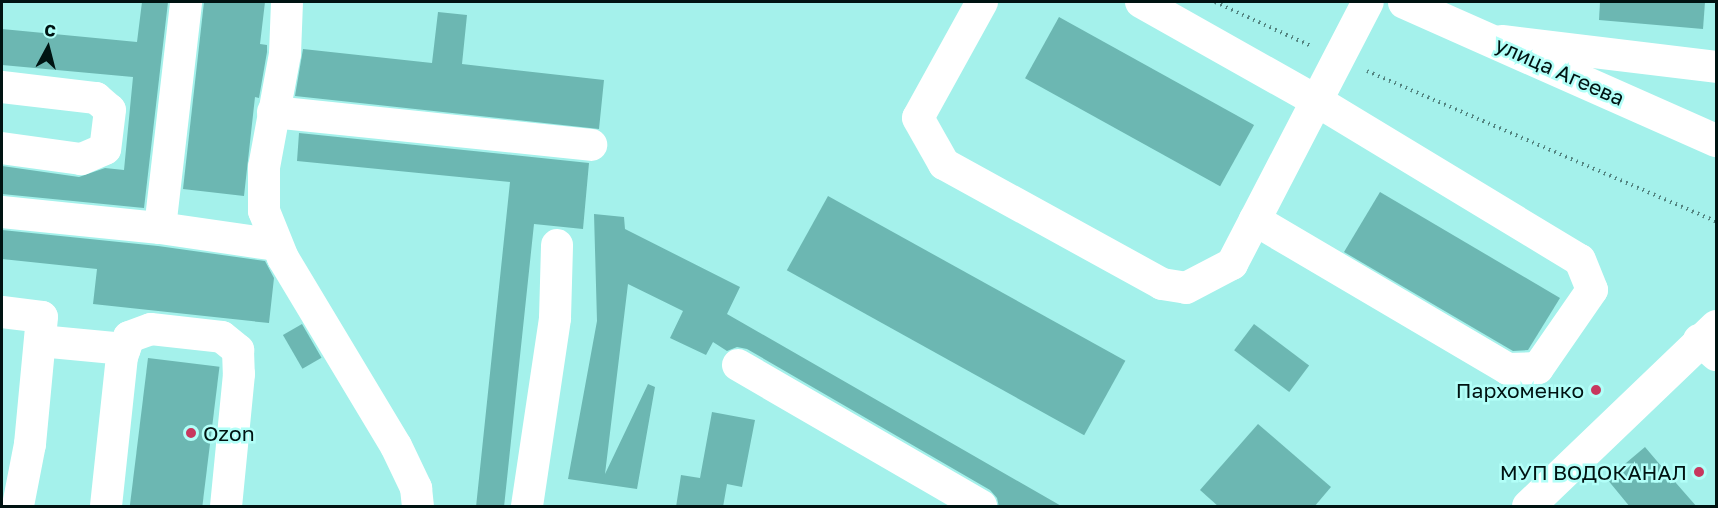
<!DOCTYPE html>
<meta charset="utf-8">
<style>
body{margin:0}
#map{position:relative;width:1718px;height:508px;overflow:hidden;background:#a4f1eb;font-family:"Golos Text",sans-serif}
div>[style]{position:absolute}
.building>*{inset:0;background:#6cb7b2;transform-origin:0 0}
.path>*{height:4px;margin-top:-2px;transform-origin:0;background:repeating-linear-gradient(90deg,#548581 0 1.5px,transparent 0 6px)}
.minor>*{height:32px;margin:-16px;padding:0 16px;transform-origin:16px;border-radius:16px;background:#fff}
.major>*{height:33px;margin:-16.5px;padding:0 16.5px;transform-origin:16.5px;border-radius:16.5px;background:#fff}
.highway>*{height:33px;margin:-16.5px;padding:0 16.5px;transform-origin:16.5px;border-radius:16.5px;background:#fff}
.dots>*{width:16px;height:16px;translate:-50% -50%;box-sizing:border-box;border:3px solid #b2fff8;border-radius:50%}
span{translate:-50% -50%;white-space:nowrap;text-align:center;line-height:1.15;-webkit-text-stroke:5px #b2fff8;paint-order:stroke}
.street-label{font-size:21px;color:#001312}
.poi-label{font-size:21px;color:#001312}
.right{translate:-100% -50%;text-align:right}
.left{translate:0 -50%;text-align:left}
.frame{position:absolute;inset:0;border:3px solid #001312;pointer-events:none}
.north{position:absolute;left:18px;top:18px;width:60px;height:60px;-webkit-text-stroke:4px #b2fff8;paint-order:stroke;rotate:7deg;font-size:16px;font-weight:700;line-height:24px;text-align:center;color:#001312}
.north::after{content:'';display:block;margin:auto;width:21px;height:27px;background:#001312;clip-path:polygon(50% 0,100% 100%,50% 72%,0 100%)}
</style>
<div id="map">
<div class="building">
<div style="clip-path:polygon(142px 2px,168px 2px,144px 208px,2px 194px,2px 166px,79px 177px,105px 168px,124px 170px,133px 77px,2px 65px,2px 29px,137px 42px)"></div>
<div style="clip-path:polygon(204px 2px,265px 2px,260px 44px,267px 45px,267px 52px,259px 98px,255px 97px,244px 196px,183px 189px)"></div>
<div style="clip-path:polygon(1600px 2px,1705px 2px,1703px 29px,1599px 20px)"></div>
<div style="clip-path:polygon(438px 12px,467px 15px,462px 64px,604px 80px,599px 129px,295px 96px,303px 49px,432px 63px)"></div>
<div style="left:1059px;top:17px;width:223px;height:70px;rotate:29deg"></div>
<div style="clip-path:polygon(299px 133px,589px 163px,583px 229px,534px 224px,504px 507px,476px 507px,510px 182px,297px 161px)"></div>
<div style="clip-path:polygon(1380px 192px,1560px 298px,1528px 350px,1513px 351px,1344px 252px)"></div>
<div style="left:828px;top:196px;width:340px;height:85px;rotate:29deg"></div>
<div style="clip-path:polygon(594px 214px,624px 217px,625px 229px,740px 287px,727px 314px,1063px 507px,999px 507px,997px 498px,990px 490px,747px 349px,737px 347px,727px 351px,713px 342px,706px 355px,670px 338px,683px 311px,628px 284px,605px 474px,648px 384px,655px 387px,637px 489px,568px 479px,597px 321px)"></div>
<div style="clip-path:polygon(2px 230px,158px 246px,265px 261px,274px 278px,269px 323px,93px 304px,97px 269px,2px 259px)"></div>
<div style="left:302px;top:324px;width:39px;height:22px;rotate:60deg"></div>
<div style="left:1254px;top:324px;width:69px;height:33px;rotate:37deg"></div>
<div style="left:148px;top:358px;width:72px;height:150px;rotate:7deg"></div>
<div style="clip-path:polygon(712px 412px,755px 420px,742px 487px,727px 484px,723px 507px,676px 507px,681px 475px,700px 478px)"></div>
<div style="clip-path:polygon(1258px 424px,1331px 487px,1314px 507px,1219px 507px,1200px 490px)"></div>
<div style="clip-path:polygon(1645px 447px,1662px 467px,1697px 507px,1630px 507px,1607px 479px)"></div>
</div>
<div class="path">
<div style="left:1215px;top:2px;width:106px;rotate:24.6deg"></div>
<div style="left:1367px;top:71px;width:380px;rotate:23.3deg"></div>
</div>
<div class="minor">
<div style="left:287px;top:2px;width:52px;rotate:92.2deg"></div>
<div style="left:285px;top:54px;width:115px;rotate:100.5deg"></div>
<div style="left:264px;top:167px;width:44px;rotate:90deg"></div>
<div style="left:264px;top:211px;width:51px;rotate:68deg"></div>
<div style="left:283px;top:258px;width:219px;rotate:59deg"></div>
<div style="left:396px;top:446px;width:47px;rotate:64.5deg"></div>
<div style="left:416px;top:488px;width:18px;rotate:84deg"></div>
<div style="left:982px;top:2px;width:132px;rotate:118.9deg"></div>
<div style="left:918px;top:118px;width:53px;rotate:60.5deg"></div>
<div style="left:944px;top:164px;width:249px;rotate:28.8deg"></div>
<div style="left:1162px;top:284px;width:24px;rotate:9deg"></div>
<div style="left:1186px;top:288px;width:52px;rotate:-27.6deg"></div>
<div style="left:1232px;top:264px;width:295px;rotate:-62.6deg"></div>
<div style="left:1141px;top:2px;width:202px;rotate:29.4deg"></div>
<div style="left:1317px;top:101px;width:307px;rotate:31.2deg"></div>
<div style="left:1580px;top:260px;width:32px;rotate:68deg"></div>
<div style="left:1592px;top:290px;width:95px;rotate:124.7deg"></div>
<div style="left:1538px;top:368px;width:30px;rotate:178deg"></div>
<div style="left:1508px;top:369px;width:294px;rotate:-149.5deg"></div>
<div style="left:1502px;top:41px;width:216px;rotate:6.9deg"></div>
<div style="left:2px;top:87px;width:95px;rotate:6.7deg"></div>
<div style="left:96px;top:98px;width:18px;rotate:41deg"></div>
<div style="left:110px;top:110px;width:39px;rotate:97deg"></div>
<div style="left:105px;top:149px;width:26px;rotate:157deg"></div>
<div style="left:81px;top:159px;width:80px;rotate:-172.1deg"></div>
<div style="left:273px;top:112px;width:320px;rotate:5.9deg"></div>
<div style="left:2px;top:212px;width:159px;rotate:5.8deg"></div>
<div style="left:160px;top:228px;width:118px;rotate:8.3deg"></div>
<div style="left:160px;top:228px;width:227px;rotate:-83.4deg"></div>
<div style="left:2px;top:312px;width:40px;rotate:7.1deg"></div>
<div style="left:42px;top:317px;width:128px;rotate:95.4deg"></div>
<div style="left:30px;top:444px;width:63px;rotate:101deg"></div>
<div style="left:1699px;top:340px;width:23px;rotate:41deg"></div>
<div style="left:40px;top:341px;width:85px;rotate:5.4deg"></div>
<div style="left:738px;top:365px;width:281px;rotate:30.1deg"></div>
<div style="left:106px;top:506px;width:150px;rotate:-83.9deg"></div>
<div style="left:122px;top:357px;width:21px;rotate:-71deg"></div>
<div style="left:129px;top:337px;width:23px;rotate:-20deg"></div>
<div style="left:151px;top:329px;width:71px;rotate:6.4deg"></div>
<div style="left:222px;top:337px;width:21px;rotate:39deg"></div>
<div style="left:238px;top:350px;width:24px;rotate:88deg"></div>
<div style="left:239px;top:374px;width:133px;rotate:95.6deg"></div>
<div style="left:527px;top:506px;width:190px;rotate:-81.5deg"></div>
<div style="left:555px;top:318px;width:73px;rotate:-88.4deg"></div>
</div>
<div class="major">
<div style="left:1528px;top:506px;width:260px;rotate:-43.8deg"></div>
</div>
<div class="highway">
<div style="left:1404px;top:2px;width:341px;rotate:23.9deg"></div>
</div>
<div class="dots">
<div style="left:1596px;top:390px;background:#c7385e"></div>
<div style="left:191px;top:433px;background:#c7385e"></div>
<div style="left:1699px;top:472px;background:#c7385e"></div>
</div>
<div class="street-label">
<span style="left:1560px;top:71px;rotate:24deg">улица Агеева</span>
</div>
<div class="poi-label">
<span class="right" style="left:1584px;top:390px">Пархоменко</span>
<span class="left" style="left:203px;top:433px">Ozon</span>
<span class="right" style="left:1687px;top:472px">МУП ВОДОКАНАЛ</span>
</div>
<div class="frame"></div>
<div class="north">С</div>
</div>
